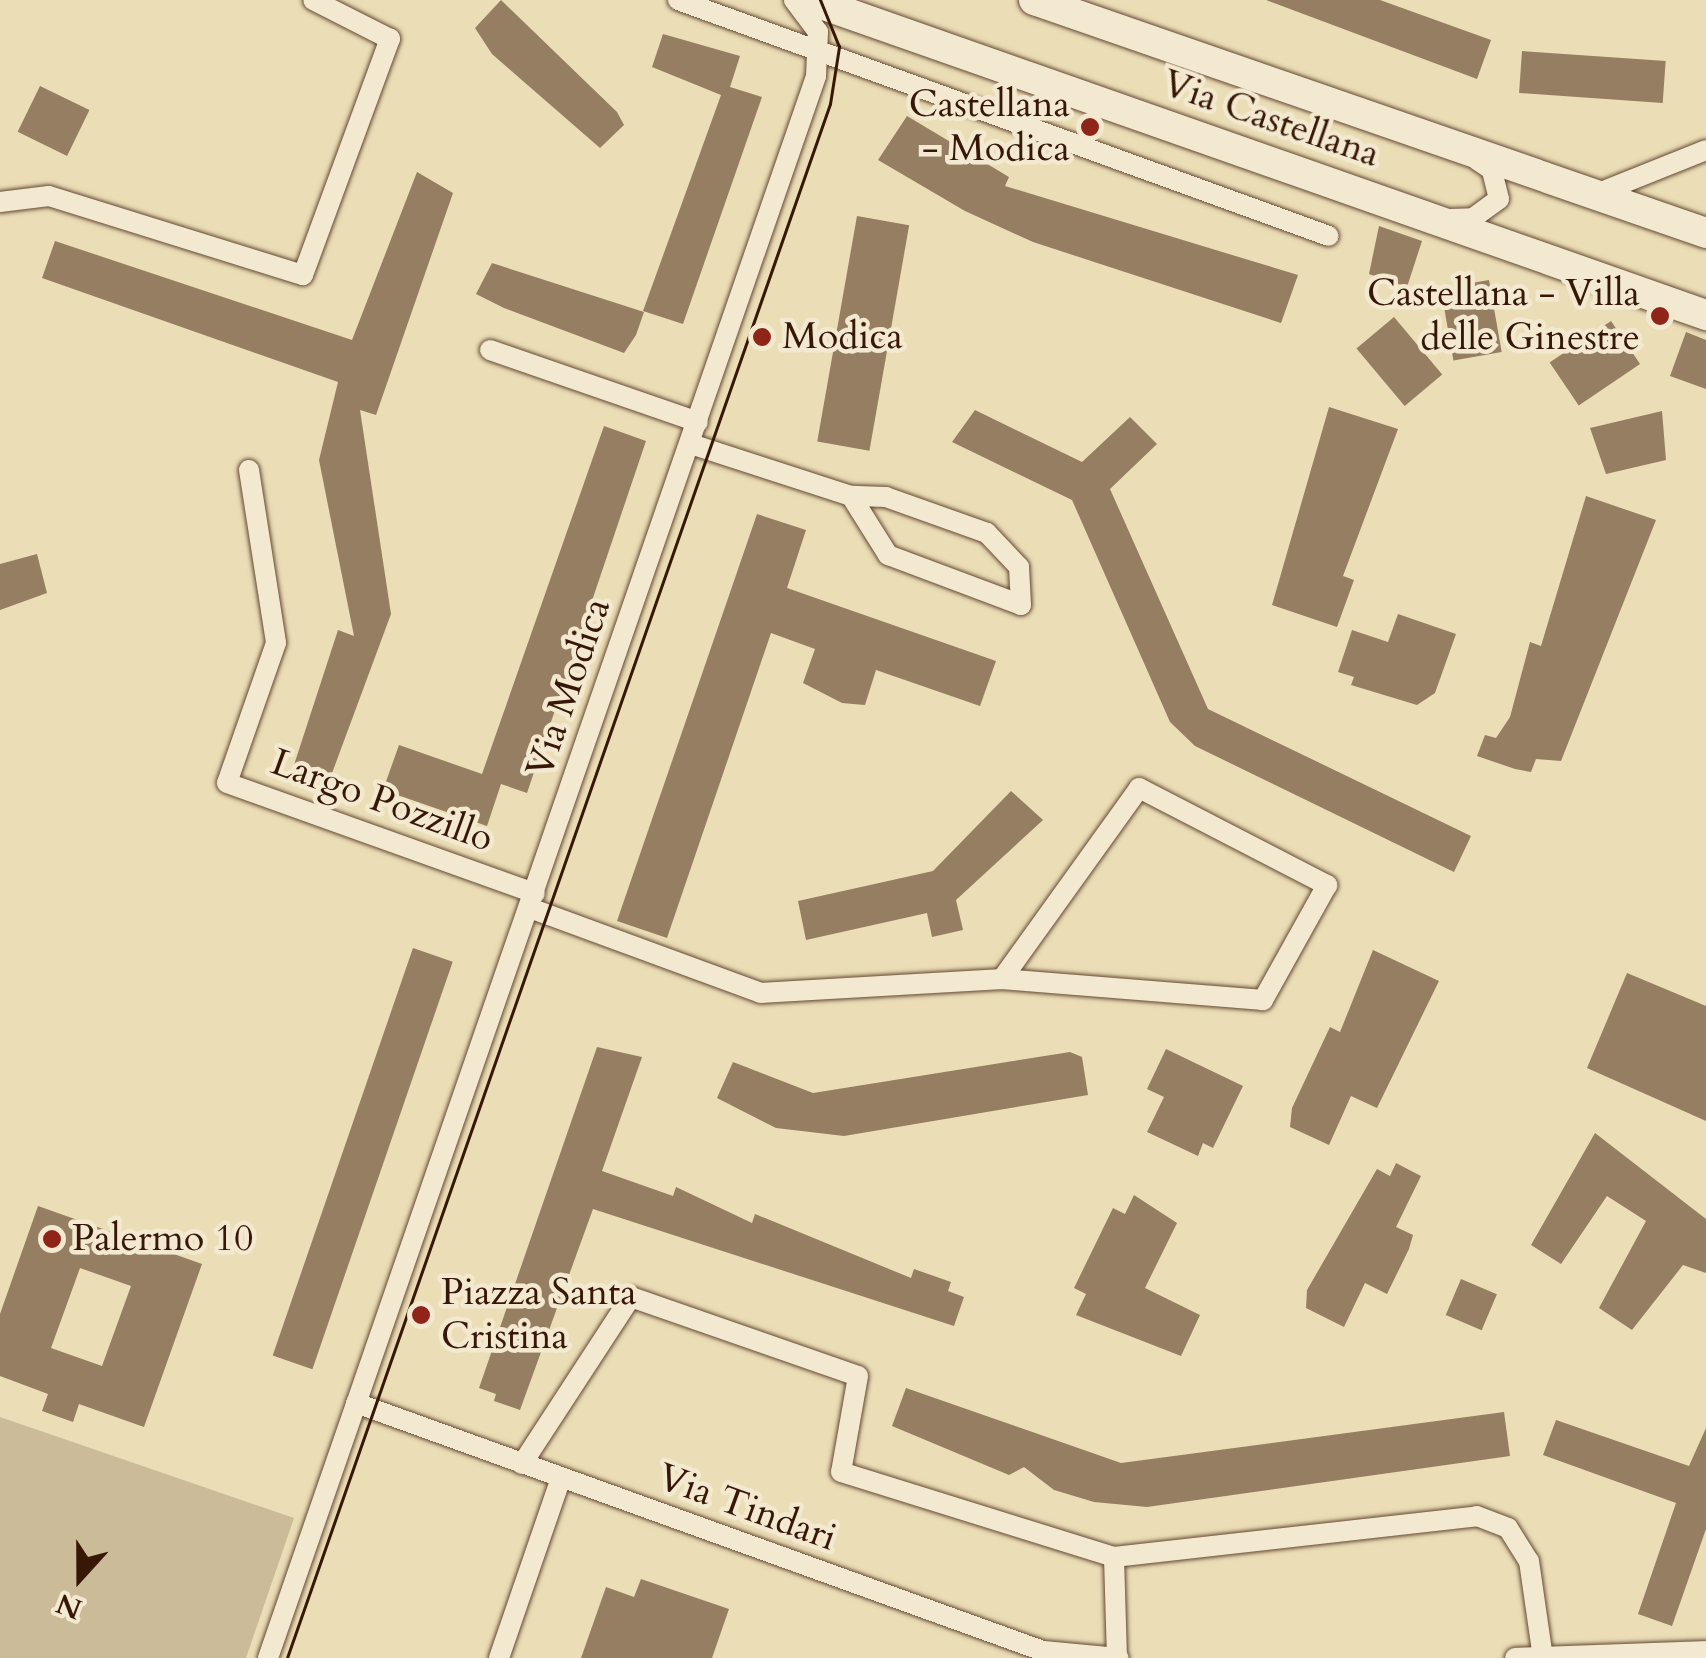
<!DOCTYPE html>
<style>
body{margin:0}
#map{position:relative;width:1706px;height:1658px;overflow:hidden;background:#ebddb6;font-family:Cardo,serif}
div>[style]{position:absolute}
.green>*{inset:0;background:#ccbb98}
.building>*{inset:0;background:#957e62;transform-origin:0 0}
.roads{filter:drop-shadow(0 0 2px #644832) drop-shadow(0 0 2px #644832)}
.street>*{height:20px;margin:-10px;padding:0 10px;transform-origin:10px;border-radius:10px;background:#f2e9d0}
.secondary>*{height:30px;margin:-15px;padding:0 15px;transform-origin:15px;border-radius:15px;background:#f2e9d0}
.tram>*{height:2.5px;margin:-1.25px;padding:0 1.25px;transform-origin:1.25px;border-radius:1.25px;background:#371706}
.dots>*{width:28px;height:28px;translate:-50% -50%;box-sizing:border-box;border:5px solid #f2e9d0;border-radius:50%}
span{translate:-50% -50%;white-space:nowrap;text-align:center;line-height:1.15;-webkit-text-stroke:9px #f2e9d0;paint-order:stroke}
.poi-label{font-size:38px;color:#371706}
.right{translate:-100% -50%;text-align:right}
.left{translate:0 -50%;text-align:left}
.street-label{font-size:38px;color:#371706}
.north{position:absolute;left:30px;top:1528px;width:100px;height:100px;-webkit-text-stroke:8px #f2e9d0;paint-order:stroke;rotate:201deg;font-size:28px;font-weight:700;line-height:40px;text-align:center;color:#371706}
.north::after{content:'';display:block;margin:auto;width:35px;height:45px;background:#371706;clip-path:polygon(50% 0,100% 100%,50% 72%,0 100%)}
</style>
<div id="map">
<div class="green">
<div style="clip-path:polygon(0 1417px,294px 1518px,246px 1658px,0 1658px)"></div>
</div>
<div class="building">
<div style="clip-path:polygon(501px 0,617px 112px,624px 125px,600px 148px,492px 54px,475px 28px)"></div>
<div style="clip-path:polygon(1266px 0,1380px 0,1491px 40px,1477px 79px)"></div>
<div style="clip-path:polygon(663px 34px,740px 56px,730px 87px,762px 97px,683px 324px,643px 311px,721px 95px,652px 67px)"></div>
<div style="left:1522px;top:51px;width:144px;height:42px;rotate:4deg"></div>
<div style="left:40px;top:86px;width:55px;height:51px;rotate:26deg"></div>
<div style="clip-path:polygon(907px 116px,1009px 177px,1005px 186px,1298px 275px,1281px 323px,1033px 242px,965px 211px,878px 160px)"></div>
<div style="clip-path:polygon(417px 172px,453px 193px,376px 415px,360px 410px,391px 614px,328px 784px,292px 771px,338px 630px,354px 636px,319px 460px,338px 382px,42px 278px,55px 241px,352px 340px)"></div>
<div style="left:857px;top:216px;width:53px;height:229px;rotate:10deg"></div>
<div style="clip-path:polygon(1379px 226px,1422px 241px,1407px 287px,1369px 274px)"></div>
<div style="clip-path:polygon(492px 263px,644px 312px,636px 335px,624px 353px,504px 308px,476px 294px)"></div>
<div style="left:1489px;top:280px;width:73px;height:49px;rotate:80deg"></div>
<div style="left:1394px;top:317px;width:75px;height:49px;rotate:50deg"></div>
<div style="left:1611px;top:321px;width:52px;height:74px;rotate:56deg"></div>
<div style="clip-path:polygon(1686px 332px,1706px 340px,1706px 389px,1670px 376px)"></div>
<div style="clip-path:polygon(1329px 407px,1398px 429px,1343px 576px,1354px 580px,1337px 627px,1272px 605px)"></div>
<div style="clip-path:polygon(975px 410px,1082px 462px,1130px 417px,1157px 444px,1110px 489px,1208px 709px,1471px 836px,1454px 872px,1195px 746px,1170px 722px,1072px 500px,952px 442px)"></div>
<div style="clip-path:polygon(1662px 411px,1666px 460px,1606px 474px,1590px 428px)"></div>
<div style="clip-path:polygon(604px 426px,646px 441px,527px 793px,501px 784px,487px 826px,383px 790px,399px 745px,482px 774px)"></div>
<div style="clip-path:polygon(1586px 496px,1656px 520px,1561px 761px,1536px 759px,1531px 772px,1515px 769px,1477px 756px,1485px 735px,1496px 738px,1510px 717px,1530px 642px,1541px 646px)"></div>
<div style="clip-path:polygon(757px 514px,806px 530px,787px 588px,996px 661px,980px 706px,876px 670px,865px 705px,842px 703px,803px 683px,815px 649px,771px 633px,667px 938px,617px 921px)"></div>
<div style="clip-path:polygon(37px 554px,47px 593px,0 610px,0 564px)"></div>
<div style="clip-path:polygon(1398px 614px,1456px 634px,1435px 693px,1417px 705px,1351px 685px,1354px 677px,1338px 672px,1352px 630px,1388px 642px)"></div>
<div style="clip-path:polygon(1011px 791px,1043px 820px,956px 900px,963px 930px,932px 937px,927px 913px,806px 940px,798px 901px,933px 871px)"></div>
<div style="left:413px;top:948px;width:42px;height:431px;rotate:19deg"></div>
<div style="clip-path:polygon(1373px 950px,1439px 981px,1377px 1108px,1351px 1096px,1329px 1145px,1290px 1127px,1292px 1108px,1330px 1027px,1340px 1032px)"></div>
<div style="clip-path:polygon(1627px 973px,1706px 1006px,1706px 1121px,1587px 1068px)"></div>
<div style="clip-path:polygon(597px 1047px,642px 1057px,602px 1171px,673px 1196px,676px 1187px,752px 1223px,755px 1214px,911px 1278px,914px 1269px,951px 1282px,948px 1291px,964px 1297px,954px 1326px,593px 1209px,520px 1410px,494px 1401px,496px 1394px,479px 1388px)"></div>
<div style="clip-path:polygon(1166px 1049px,1243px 1086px,1213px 1148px,1203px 1143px,1198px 1156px,1147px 1132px,1164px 1097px,1147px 1089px)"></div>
<div style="clip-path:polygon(1070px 1052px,1082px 1057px,1088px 1095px,844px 1136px,776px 1128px,717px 1098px,733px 1062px,813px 1093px)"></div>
<div style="clip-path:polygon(1595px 1133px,1706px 1219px,1706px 1273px,1683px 1265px,1632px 1330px,1599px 1308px,1646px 1221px,1607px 1196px,1561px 1264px,1531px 1245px)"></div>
<div style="clip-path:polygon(1396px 1163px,1421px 1176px,1396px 1227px,1413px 1235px,1409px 1249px,1387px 1294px,1365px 1283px,1344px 1327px,1306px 1308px,1307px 1290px,1377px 1169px,1390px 1176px)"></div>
<div style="clip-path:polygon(1134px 1195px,1177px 1223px,1145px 1288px,1200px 1315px,1181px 1356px,1076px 1315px,1086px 1294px,1074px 1288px,1113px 1208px,1125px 1214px)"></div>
<div style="clip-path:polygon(evenodd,38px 1206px,202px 1264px,144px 1427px,79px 1404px,73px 1422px,42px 1411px,48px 1394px,0 1376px,0 1314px,38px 1206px,80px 1268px,131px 1286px,102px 1366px,51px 1348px,80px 1268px)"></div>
<div style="left:1461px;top:1279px;width:39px;height:39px;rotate:23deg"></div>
<div style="clip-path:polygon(906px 1388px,1121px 1463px,1504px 1412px,1510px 1456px,1147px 1507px,1094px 1502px,1054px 1490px,1024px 1467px,1009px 1475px,892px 1426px)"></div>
<div style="clip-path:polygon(1556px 1420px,1689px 1466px,1706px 1428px,1706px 1529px,1672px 1626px,1638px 1614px,1676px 1503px,1543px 1455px)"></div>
<div style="clip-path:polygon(641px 1579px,729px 1609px,712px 1658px,581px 1658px,606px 1587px,634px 1597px)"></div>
</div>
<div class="roads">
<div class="street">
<div style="left:678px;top:0;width:692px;rotate:19.93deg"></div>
<div style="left:1596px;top:194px;width:118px;rotate:-21.8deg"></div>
<div style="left:0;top:202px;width:49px;rotate:-7deg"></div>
<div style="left:49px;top:196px;width:266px;rotate:17.3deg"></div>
<div style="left:303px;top:275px;width:252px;rotate:-69.8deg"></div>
<div style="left:390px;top:39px;width:86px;rotate:-153.1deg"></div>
<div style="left:1450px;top:219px;width:23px;rotate:-2deg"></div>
<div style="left:1473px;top:218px;width:32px;rotate:-36deg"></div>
<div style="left:1499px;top:199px;width:30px;rotate:-104deg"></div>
<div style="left:1492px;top:170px;width:18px;rotate:-146deg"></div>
<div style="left:490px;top:350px;width:220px;rotate:19.1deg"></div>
<div style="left:691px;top:444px;width:168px;rotate:18deg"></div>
<div style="left:851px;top:496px;width:70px;rotate:57.9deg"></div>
<div style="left:888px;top:555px;width:142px;rotate:20.6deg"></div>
<div style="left:1021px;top:605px;width:38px;rotate:-93deg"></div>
<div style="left:1019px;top:567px;width:47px;rotate:-133.3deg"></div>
<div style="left:987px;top:533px;width:107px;rotate:-160.4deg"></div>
<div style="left:886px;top:497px;width:35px;rotate:-178deg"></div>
<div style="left:249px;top:470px;width:175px;rotate:81.1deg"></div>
<div style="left:276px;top:643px;width:148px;rotate:109.3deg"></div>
<div style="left:227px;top:783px;width:327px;rotate:19.7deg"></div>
<div style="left:530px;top:908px;width:246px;rotate:20.2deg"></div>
<div style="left:761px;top:993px;width:241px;rotate:-3.3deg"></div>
<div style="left:1002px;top:979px;width:235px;rotate:-54.3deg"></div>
<div style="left:1139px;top:788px;width:212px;rotate:27.3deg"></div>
<div style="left:1327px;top:885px;width:132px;rotate:119.1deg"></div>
<div style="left:1263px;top:1000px;width:262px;rotate:-175.4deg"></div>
<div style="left:356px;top:1403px;width:730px;rotate:19.85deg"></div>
<div style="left:1043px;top:1651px;width:76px;rotate:5.3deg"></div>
<div style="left:522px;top:1464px;width:199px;rotate:-56.9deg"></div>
<div style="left:631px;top:1297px;width:240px;rotate:19.2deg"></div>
<div style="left:858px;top:1376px;width:97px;rotate:100deg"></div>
<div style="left:841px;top:1472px;width:286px;rotate:17.3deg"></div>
<div style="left:1114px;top:1557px;width:365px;rotate:-6.4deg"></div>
<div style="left:1477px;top:1516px;width:33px;rotate:21deg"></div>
<div style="left:1508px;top:1528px;width:39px;rotate:58deg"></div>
<div style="left:1529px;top:1561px;width:98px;rotate:81.8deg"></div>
<div style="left:1114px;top:1557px;width:101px;rotate:88.3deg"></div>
<div style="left:268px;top:1658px;width:1674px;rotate:-70.89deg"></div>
<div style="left:816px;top:76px;width:44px;rotate:-87.4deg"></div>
<div style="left:818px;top:32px;width:40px;rotate:-127deg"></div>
<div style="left:499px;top:1658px;width:190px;rotate:-71deg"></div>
<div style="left:1515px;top:1658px;width:191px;rotate:-2.1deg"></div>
</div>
<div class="secondary">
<div style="left:810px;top:0;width:950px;rotate:19.37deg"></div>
<div style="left:1034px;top:0;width:711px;rotate:19.12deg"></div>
</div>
</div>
<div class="tram">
<div style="left:287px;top:1658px;width:1646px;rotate:-70.74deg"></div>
<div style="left:830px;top:104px;width:58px;rotate:-81deg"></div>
<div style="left:839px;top:47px;width:51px;rotate:-112deg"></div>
</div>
<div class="dots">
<div style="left:1090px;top:127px;background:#8f2418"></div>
<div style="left:1660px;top:316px;background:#8f2418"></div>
<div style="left:762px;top:337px;background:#8f2418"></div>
<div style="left:52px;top:1239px;background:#8f2418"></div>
<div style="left:421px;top:1315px;background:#8f2418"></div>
</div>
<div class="poi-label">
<span class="right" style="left:1070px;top:127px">Castellana<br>- Modica</span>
<span class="right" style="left:1640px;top:316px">Castellana - Villa<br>delle Ginestre</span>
<span class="left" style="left:782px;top:337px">Modica</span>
<span class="left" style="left:72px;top:1239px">Palermo 10</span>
<span class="left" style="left:441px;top:1315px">Piazza Santa<br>Cristina</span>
</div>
<div class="street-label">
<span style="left:1271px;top:119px;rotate:19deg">Via Castellana</span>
<span style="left:569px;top:688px;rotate:-71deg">Via Modica</span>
<span style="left:382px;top:801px;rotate:20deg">Largo Pozzillo</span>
<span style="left:747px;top:1508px;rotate:20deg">Via Tindari</span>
</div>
<div class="north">N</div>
</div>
